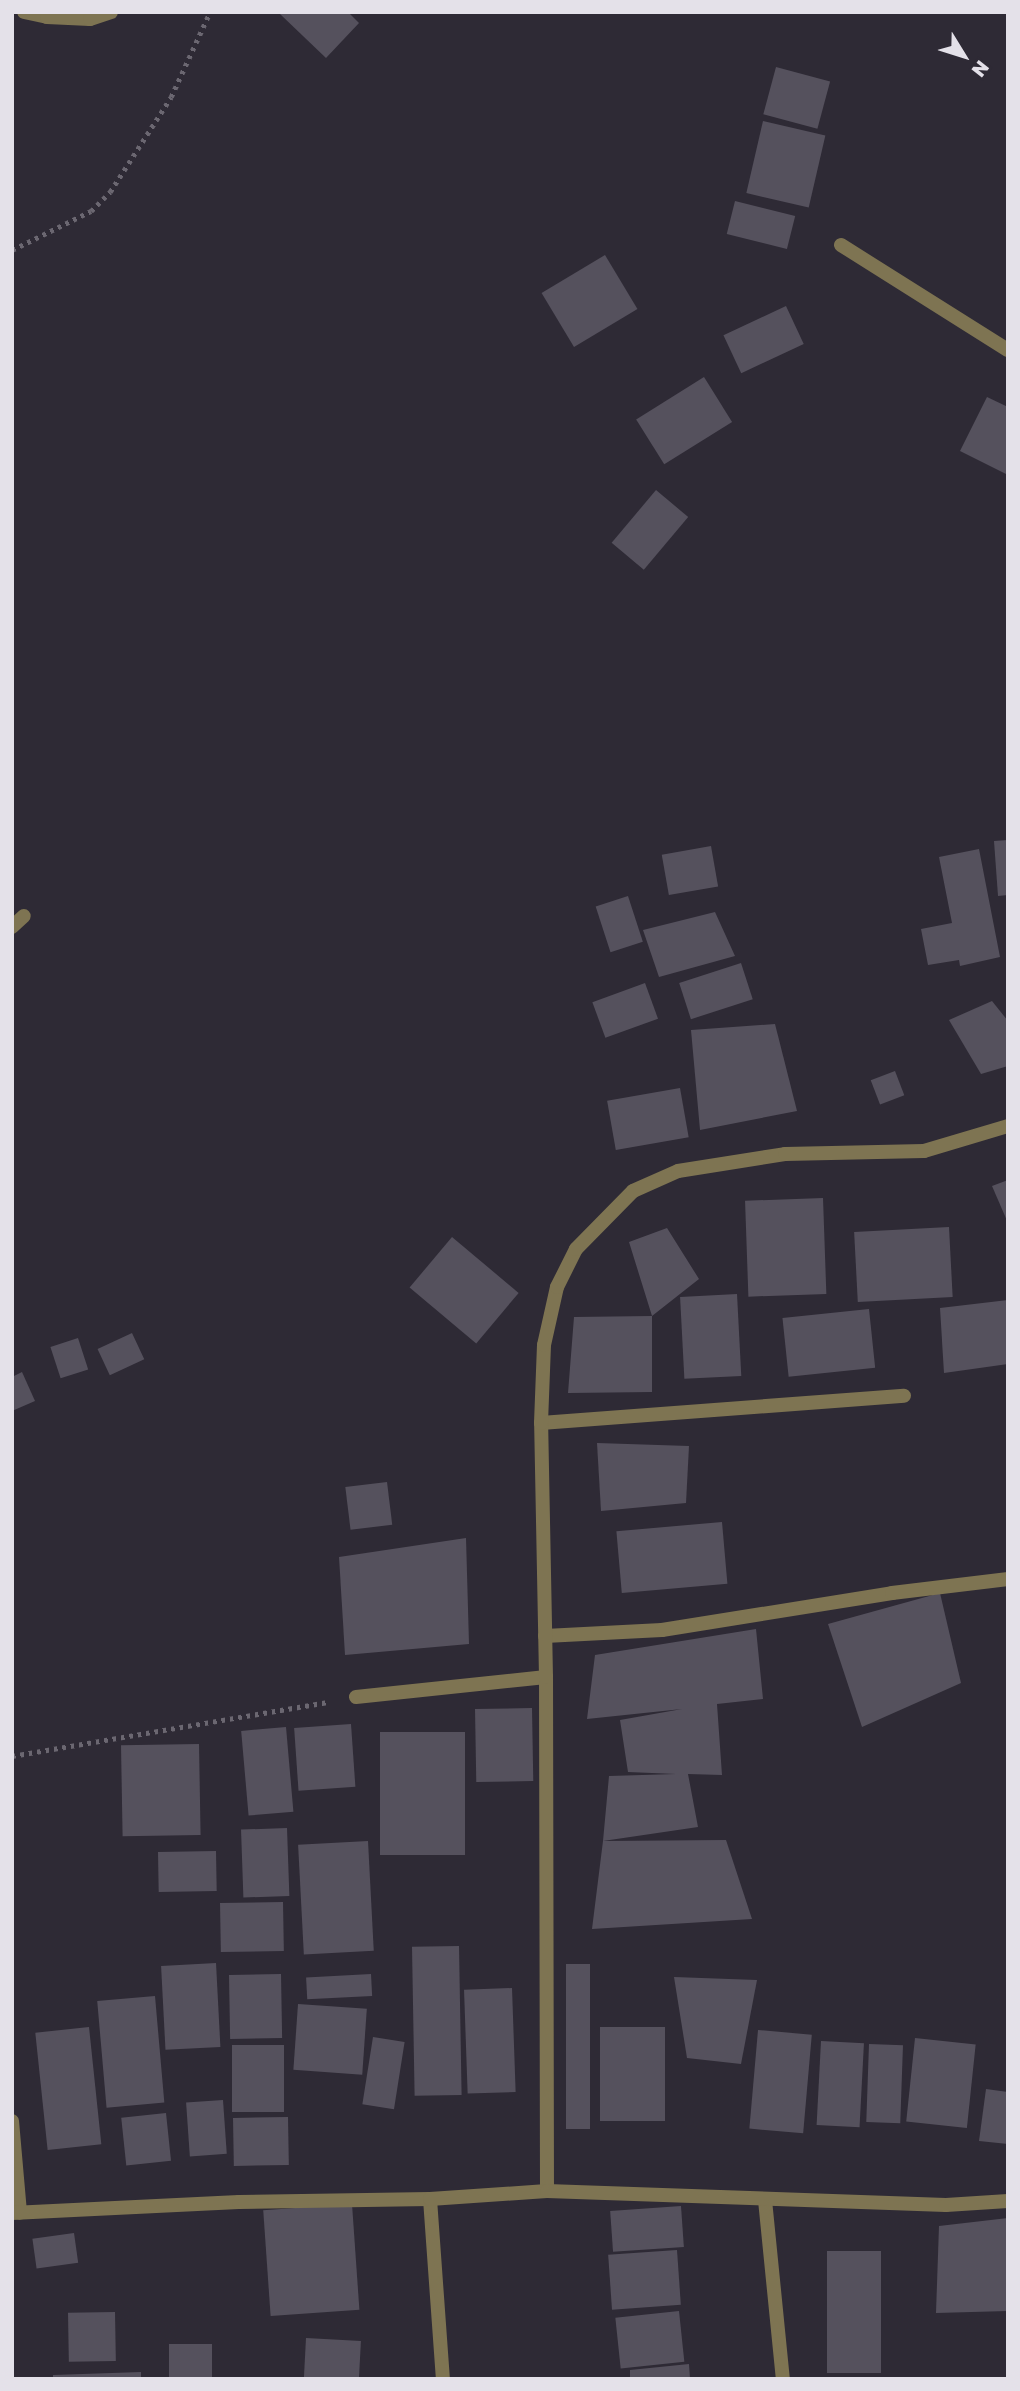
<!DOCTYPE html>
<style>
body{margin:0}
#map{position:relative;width:1020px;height:2391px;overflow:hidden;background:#2e2a35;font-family:"Golos Text",sans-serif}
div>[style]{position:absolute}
.building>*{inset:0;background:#55515d;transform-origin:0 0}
.path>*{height:4.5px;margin-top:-2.25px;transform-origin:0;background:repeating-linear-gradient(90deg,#6b6771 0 3.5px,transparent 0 8.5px)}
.street>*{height:14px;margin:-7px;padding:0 7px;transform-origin:7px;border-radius:7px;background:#7e7452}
span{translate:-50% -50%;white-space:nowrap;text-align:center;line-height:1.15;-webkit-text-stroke:5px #2e2a35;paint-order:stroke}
.frame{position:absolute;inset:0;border:14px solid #e4e1e9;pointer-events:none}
.north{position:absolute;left:929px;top:21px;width:70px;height:70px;-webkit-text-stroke:5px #2e2a35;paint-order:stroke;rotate:128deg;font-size:19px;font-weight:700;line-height:28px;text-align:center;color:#e4e1e9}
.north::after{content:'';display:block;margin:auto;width:24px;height:32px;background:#e4e1e9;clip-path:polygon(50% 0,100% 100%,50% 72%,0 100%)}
</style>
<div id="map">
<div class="building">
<div style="clip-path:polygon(282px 12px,348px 12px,359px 23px,326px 58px,280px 14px)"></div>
<div style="left:776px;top:67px;width:56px;height:49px;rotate:15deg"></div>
<div style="left:763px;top:121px;width:64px;height:74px;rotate:13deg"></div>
<div style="left:735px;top:201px;width:62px;height:34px;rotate:14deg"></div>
<div style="left:605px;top:255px;width:63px;height:74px;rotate:59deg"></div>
<div style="left:786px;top:306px;width:42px;height:69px;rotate:65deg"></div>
<div style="left:704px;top:377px;width:53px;height:80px;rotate:58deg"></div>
<div style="clip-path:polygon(987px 397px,1008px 407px,1008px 475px,960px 451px)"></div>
<div style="left:656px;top:490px;width:42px;height:69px;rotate:40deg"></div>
<div style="clip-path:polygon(1008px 840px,1008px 895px,998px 896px,994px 841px)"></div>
<div style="left:711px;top:846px;width:41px;height:50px;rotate:80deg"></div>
<div style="clip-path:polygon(979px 849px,1000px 957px,960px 966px,959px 960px,928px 965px,921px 929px,952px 923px,939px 857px)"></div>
<div style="left:628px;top:896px;width:48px;height:34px;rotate:72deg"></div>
<div style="clip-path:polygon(715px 912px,735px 956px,659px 977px,643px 930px)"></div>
<div style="left:741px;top:963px;width:38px;height:65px;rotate:72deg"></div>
<div style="left:645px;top:983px;width:38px;height:56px;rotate:70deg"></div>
<div style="clip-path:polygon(992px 1001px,1008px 1021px,1008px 1066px,981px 1074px,949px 1020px)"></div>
<div style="clip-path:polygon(775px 1024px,797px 1111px,700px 1130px,691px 1030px)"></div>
<div style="left:895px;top:1071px;width:26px;height:26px;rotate:69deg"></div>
<div style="left:680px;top:1088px;width:50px;height:74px;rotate:80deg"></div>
<div style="clip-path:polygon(1008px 1180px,1008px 1223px,992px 1186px)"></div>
<div style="left:823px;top:1198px;width:96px;height:78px;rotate:88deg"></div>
<div style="left:949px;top:1227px;width:70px;height:95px;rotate:87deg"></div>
<div style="clip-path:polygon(667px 1228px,699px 1279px,652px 1316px,652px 1392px,568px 1393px,574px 1317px,652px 1316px,629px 1242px)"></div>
<div style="left:452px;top:1237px;width:87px;height:66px;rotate:40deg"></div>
<div style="left:737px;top:1294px;width:82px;height:57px;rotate:87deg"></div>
<div style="clip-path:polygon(1008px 1300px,1008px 1364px,944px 1373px,940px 1308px)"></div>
<div style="left:869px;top:1309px;width:59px;height:87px;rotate:84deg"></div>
<div style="left:132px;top:1333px;width:29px;height:38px;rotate:65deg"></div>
<div style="left:78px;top:1338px;width:33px;height:29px;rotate:72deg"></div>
<div style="clip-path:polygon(22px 1372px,35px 1401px,12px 1411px,12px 1377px)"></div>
<div style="clip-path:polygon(597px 1443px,689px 1446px,686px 1503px,601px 1511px)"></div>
<div style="left:387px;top:1482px;width:43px;height:42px;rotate:83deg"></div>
<div style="left:722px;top:1522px;width:62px;height:106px;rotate:85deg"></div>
<div style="clip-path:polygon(466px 1538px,469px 1644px,345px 1655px,339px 1557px)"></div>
<div style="clip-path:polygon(940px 1593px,961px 1683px,862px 1727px,828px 1624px)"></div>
<div style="clip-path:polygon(756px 1629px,763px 1699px,717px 1704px,722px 1775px,688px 1774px,698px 1827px,603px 1841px,609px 1776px,676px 1774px,628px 1772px,620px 1720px,682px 1709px,587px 1719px,595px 1655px)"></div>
<div style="left:532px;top:1708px;width:73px;height:57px;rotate:89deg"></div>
<div style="left:351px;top:1724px;width:63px;height:57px;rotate:86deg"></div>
<div style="left:286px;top:1727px;width:85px;height:45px;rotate:85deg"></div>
<div style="left:465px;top:1732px;width:123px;height:85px;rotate:90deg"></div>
<div style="left:199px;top:1744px;width:91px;height:78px;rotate:89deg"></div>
<div style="left:287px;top:1828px;width:68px;height:46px;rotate:88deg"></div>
<div style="clip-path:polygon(726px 1840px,752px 1919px,592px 1929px,603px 1841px)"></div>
<div style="left:368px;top:1841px;width:110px;height:70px;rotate:87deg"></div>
<div style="left:216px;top:1851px;width:40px;height:58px;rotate:89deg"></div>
<div style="left:283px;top:1902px;width:49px;height:63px;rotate:89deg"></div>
<div style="left:459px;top:1946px;width:149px;height:47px;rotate:89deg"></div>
<div style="left:216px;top:1963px;width:84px;height:55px;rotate:87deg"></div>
<div style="left:566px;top:1964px;width:24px;height:165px"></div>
<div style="left:281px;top:1974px;width:64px;height:52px;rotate:89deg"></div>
<div style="left:371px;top:1974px;width:22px;height:65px;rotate:87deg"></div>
<div style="clip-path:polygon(674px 1977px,757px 1980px,741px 2064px,687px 2058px)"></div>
<div style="left:512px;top:1988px;width:104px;height:48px;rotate:88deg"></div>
<div style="left:155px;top:1996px;width:107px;height:58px;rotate:85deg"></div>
<div style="left:298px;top:2004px;width:69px;height:66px;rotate:4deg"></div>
<div style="left:89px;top:2027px;width:118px;height:54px;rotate:84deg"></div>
<div style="left:600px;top:2027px;width:65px;height:94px"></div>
<div style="left:758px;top:2030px;width:54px;height:99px;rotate:5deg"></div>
<div style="left:373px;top:2037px;width:32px;height:68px;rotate:9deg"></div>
<div style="left:915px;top:2038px;width:61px;height:84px;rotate:6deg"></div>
<div style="left:821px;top:2041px;width:43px;height:84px;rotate:3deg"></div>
<div style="left:869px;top:2044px;width:34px;height:78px;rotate:2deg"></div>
<div style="left:232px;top:2045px;width:52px;height:67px"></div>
<div style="clip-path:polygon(986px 2089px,1008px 2092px,1008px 2144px,979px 2141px)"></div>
<div style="left:223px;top:2100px;width:54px;height:37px;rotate:86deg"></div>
<div style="left:166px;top:2113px;width:48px;height:45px;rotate:84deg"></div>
<div style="left:288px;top:2117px;width:48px;height:55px;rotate:89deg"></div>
<div style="left:352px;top:2204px;width:106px;height:89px;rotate:86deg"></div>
<div style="left:681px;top:2206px;width:41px;height:71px;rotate:86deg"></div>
<div style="clip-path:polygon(1008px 2218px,1008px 2311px,936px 2313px,939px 2226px)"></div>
<div style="left:74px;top:2233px;width:30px;height:42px;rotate:82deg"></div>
<div style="left:677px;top:2250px;width:55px;height:69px;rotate:86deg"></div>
<div style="left:827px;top:2251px;width:54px;height:122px"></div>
<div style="left:679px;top:2311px;width:51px;height:64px;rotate:84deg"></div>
<div style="left:115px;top:2312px;width:49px;height:47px;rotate:89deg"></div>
<div style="left:306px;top:2338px;width:55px;height:41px;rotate:3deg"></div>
<div style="left:212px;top:2344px;width:35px;height:43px;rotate:90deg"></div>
<div style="clip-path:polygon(689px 2364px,690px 2379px,630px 2379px,630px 2370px)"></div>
<div style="clip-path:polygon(141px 2372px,141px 2379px,53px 2379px,53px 2375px)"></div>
</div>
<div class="path">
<div style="left:12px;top:250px;width:88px;rotate:-26.3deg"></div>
<div style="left:91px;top:211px;width:27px;rotate:-45deg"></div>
<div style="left:110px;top:192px;width:113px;rotate:-57.3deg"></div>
<div style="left:171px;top:97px;width:94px;rotate:-65.4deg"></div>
<div style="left:12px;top:1756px;width:322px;rotate:-9.7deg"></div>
</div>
<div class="street">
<div style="left:24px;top:12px;width:24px;rotate:12deg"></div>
<div style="left:47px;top:17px;width:43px;rotate:2.7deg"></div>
<div style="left:90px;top:19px;width:22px;rotate:-18deg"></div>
<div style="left:841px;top:245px;width:197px;rotate:32.2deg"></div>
<div style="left:12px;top:927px;width:16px;rotate:-43deg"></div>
<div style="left:541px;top:1423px;width:364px;rotate:-4.3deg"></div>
<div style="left:545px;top:1636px;width:117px;rotate:-2.9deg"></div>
<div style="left:662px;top:1630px;width:233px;rotate:-9.1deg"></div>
<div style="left:892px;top:1593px;width:117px;rotate:-6.9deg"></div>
<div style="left:356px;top:1697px;width:191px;rotate:-6deg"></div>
<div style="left:12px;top:2121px;width:92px;rotate:85deg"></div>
<div style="left:547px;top:2191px;width:514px;rotate:-90.11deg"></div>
<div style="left:546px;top:1677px;width:254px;rotate:-91.1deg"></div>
<div style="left:541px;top:1423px;width:78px;rotate:-87.8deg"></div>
<div style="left:544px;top:1345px;width:59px;rotate:-77.4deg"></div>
<div style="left:557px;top:1287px;width:42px;rotate:-63.4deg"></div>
<div style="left:576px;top:1249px;width:81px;rotate:-45.5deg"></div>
<div style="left:633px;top:1191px;width:49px;rotate:-24deg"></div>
<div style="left:678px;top:1171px;width:108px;rotate:-9deg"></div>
<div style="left:785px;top:1154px;width:139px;rotate:-1.2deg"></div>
<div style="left:924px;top:1151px;width:88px;rotate:-16.6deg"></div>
<div style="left:430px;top:2199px;width:180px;rotate:85.9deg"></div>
<div style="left:765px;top:2200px;width:180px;rotate:84.3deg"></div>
<div style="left:12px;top:2213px;width:227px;rotate:-2.8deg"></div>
<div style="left:239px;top:2202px;width:191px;rotate:-0.9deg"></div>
<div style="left:430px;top:2199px;width:117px;rotate:-3.9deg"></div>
<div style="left:547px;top:2191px;width:399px;rotate:2deg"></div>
<div style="left:946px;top:2205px;width:62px;rotate:-3.7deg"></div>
</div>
<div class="frame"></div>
<div class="north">N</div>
</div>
